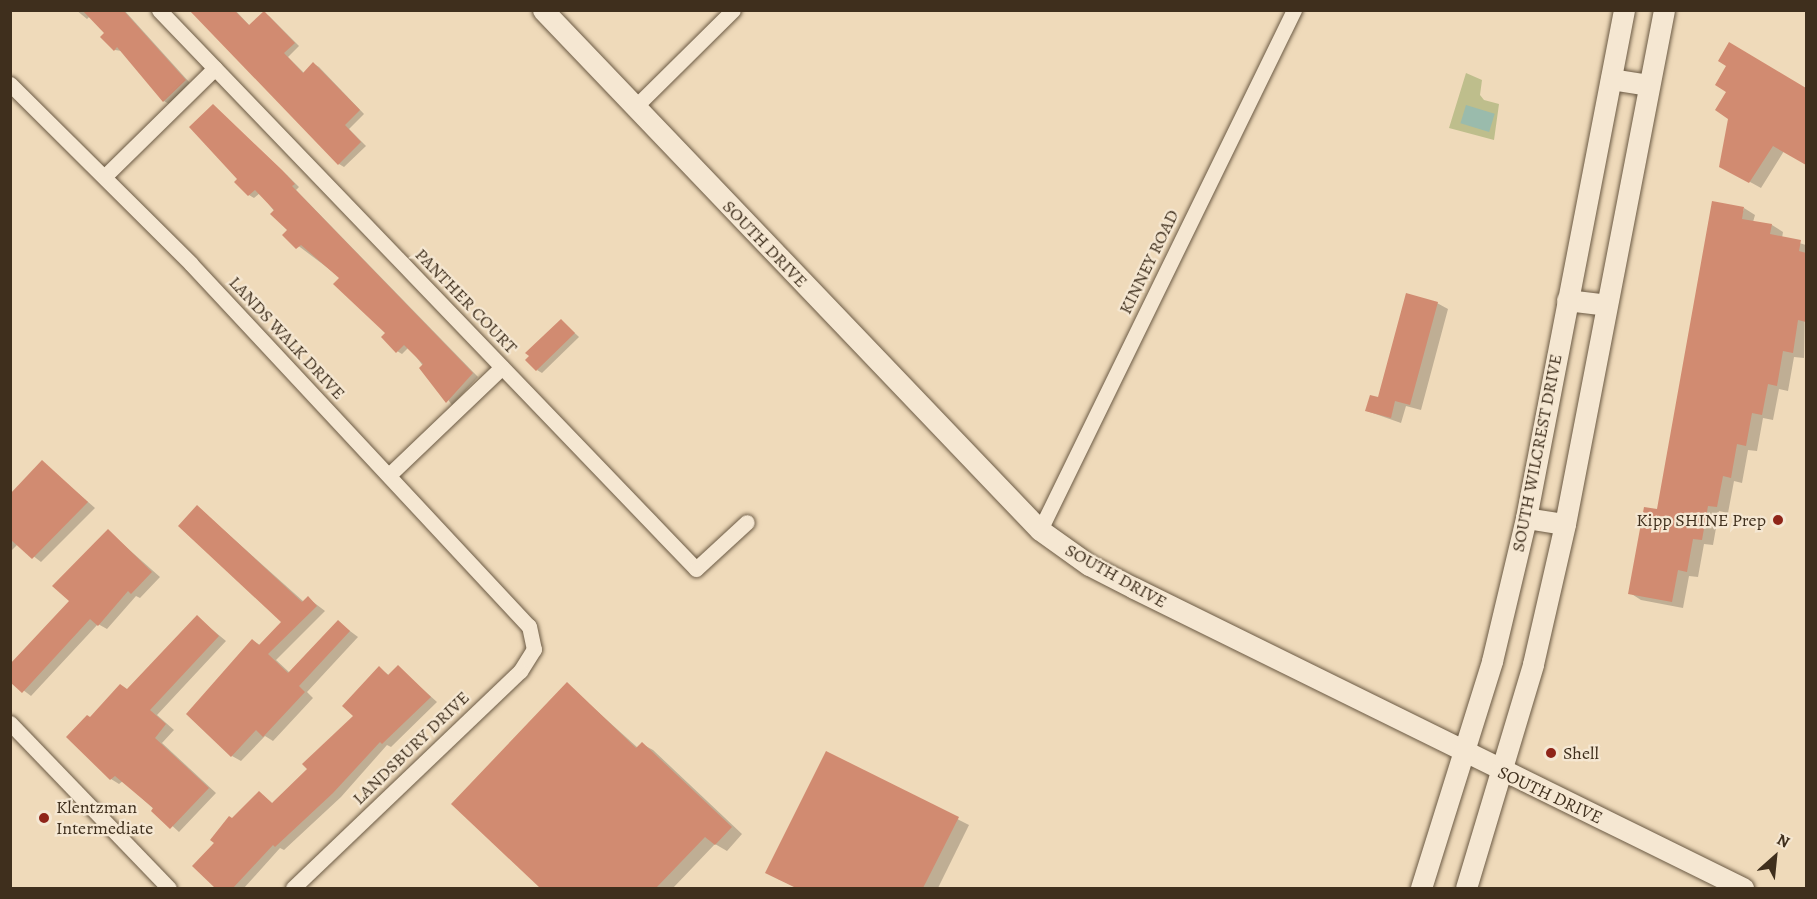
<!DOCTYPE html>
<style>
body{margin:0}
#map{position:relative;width:1817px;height:899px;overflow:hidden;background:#efdaba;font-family:Alegreya,serif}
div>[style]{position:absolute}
.green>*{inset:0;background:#bebe8c}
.water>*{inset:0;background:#9abbac;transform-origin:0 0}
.shadow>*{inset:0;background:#0003}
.building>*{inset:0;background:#d18b71}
.roads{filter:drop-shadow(0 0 2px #6b5a44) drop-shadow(0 0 2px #6b5a44)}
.street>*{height:15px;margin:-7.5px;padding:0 7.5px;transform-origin:7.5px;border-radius:7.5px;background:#f5e7d2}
.secondary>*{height:21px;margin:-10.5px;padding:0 10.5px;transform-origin:10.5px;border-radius:10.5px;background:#f5e7d2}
.dots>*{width:16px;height:16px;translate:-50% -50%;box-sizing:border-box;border:3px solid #f5e7d2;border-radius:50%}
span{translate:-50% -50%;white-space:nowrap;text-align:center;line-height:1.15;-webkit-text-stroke:4.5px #f5e7d2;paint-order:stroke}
.street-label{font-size:18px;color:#3f2f1d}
.poi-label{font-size:18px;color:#3f2f1d}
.right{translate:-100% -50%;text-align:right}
.left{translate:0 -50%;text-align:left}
.frame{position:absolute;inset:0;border:12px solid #3f2f1d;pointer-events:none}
.north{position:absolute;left:1745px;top:827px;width:60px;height:60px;-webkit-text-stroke:4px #f5e7d2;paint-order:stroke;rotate:27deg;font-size:16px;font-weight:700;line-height:24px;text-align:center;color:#3f2f1d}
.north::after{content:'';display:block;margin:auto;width:21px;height:27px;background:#3f2f1d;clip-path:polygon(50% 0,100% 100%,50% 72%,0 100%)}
</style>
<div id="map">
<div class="green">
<div style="clip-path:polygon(1466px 73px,1482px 80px,1480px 95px,1484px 100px,1499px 104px,1494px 140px,1449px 128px)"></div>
</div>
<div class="water">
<div style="left:1466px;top:105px;width:30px;height:19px;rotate:17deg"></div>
</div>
<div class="shadow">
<div style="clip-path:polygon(76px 10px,124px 10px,190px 83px,169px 104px,164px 101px,122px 51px,115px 50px,106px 33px,90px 16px,87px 19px)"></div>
<div style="clip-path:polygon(191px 10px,235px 10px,250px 26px,264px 13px,269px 16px,299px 46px,288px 57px,304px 73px,314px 64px,319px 67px,364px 114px,349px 129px,366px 146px,344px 167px,339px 164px)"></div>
<div style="clip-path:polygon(1729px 44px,1806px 90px,1806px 164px,1784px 151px,1761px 188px,1721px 166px,1729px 118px)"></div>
<div style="clip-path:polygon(213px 106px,287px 175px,299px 187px,296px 190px,478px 377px,452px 405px,409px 347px,402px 354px,397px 351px,388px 333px,341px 278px,284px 235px,289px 230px,260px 193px,254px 198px,249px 195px)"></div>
<div style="clip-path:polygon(1744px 208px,1755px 215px,1753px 222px,1772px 225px,1783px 232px,1782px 238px,1806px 245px,1804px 358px,1794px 357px,1788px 391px,1779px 389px,1773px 420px,1763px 418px,1757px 451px,1748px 450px,1742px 483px,1734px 481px,1728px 513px,1719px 511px,1713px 545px,1704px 544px,1698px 577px,1689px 576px,1683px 608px,1641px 600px,1630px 593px,1658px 511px)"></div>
<div style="clip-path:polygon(1437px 303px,1448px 309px,1421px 410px,1406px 406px,1401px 423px,1367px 411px,1379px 399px)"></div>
<div style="clip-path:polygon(561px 320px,579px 337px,542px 373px,537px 370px)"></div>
<div style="clip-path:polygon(42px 462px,95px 508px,41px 562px,18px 544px,10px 552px,10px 496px)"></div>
<div style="clip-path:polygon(198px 507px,304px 602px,308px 598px,325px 611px,276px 660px,290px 673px,338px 622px,358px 637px,307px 692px,313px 698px,273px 741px,265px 736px,241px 761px,232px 756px,253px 641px,260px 645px,284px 622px)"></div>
<div style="clip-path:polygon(108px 531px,160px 577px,140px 598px,136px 596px,107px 629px,98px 624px,31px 696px,10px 680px,71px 601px)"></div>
<div style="clip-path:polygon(197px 617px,226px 641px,157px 715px,174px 730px,162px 743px,216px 793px,179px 832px,123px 781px,119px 784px,111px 779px,68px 737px,128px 690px)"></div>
<div style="clip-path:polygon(398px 667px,437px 702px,391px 747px,387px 745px,341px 797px,284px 850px,280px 848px,244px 888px,217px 888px,194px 866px,259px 792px,273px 804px,310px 769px,355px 716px,379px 668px,390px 676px)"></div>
<div style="clip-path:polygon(567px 684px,638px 748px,642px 744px,653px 750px,742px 834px,727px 851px,715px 844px,673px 888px,542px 888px,453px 804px)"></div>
<div style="clip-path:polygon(827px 753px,969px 825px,938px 888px,798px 888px,778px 879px)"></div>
</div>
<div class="building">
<div style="clip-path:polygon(82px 10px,123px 10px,186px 80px,163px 102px,117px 47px,114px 51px,100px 37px,104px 33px)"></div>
<div style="clip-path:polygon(189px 10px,234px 10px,249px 25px,264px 11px,295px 43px,284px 53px,303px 73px,313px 62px,360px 110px,345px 125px,361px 142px,338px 165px)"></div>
<div style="clip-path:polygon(1729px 42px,1806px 88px,1806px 165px,1773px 146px,1749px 183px,1719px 167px,1728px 119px,1715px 110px,1726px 92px,1715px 85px,1726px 66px,1718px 61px)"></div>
<div style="clip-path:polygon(213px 104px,282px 170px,295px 184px,292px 186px,473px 373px,446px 403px,419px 368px,423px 364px,404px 345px,396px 353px,381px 337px,385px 333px,333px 284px,339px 278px,301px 245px,296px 249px,282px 235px,287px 230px,270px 214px,274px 210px,255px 190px,248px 196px,234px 182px,237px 179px,189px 127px)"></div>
<div style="clip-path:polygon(1712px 201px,1744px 207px,1742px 219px,1772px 224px,1770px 234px,1801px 240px,1799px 251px,1806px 253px,1806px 322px,1798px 320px,1793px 353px,1783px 351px,1777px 386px,1768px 384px,1762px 415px,1752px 413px,1746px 446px,1737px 444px,1731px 478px,1723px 476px,1717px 507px,1708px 506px,1702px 540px,1693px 539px,1687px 572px,1678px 570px,1672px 602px,1628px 594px,1644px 507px,1657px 509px)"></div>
<div style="clip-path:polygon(1406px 293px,1438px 302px,1410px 405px,1395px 401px,1391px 418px,1365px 411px,1370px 395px,1378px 397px)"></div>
<div style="clip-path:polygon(561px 319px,575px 333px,536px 371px,525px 360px,529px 356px,525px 353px)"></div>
<div style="clip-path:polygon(42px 460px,88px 502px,32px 559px,10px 539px,10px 494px)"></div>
<div style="clip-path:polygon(197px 505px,302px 602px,308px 596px,317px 606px,268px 654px,288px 673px,338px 620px,350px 631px,299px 686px,305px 692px,263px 737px,256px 730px,231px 757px,186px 714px,252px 639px,259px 645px,281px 622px,178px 526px)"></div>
<div style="clip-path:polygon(108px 529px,152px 572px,131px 594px,128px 591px,98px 626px,90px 619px,22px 693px,10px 682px,10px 664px,69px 601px,52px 586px)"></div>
<div style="clip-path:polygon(197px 615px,219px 636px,150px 710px,166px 724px,155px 738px,209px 788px,170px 829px,151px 811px,153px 808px,115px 776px,110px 780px,66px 737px,87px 715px,90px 717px,120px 684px,127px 689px)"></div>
<div style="clip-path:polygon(398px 665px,431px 697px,382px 744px,380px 742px,333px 793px,275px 847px,273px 845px,233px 888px,215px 888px,192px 866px,214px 843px,210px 840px,229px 816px,232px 818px,259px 791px,272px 803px,307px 769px,302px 764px,353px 716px,342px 706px,379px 666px,388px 675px)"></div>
<div style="clip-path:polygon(567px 682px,636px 748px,642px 742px,732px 827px,715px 845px,705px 837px,656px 888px,540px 888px,451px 804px)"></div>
<div style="clip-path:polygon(826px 751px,959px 817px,923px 888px,796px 888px,765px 873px)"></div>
</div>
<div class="roads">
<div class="street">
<div style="left:159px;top:10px;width:775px;rotate:46.15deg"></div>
<div style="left:696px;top:569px;width:69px;rotate:-42.7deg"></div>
<div style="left:10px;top:84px;width:255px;rotate:44.8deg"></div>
<div style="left:191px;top:264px;width:495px;rotate:47deg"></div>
<div style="left:529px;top:626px;width:24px;rotate:78deg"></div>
<div style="left:534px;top:649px;width:26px;rotate:122deg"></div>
<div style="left:520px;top:671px;width:314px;rotate:136.3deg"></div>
<div style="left:634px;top:108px;width:139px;rotate:-44.7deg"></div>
<div style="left:105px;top:176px;width:154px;rotate:-44.5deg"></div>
<div style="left:389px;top:475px;width:156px;rotate:-43.7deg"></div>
<div style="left:1040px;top:530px;width:579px;rotate:-63.97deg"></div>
<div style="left:10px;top:723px;width:229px;rotate:46.1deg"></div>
</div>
<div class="secondary">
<div style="left:543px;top:10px;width:719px;rotate:46.3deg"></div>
<div style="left:1040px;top:530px;width:60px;rotate:35.5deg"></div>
<div style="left:1089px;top:565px;width:51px;rotate:27.1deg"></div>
<div style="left:1134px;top:588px;width:679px;rotate:26.23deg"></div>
<div style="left:1611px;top:79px;width:38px;rotate:9deg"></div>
<div style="left:1567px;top:300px;width:39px;rotate:7deg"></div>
<div style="left:1526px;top:518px;width:39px;rotate:9deg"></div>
<div style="left:1421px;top:888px;width:238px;rotate:-72.6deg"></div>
<div style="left:1492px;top:661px;width:147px;rotate:-76.6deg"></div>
<div style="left:1526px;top:518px;width:517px;rotate:-79.08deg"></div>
<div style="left:1466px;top:888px;width:234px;rotate:-73.3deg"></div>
<div style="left:1533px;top:664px;width:144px;rotate:-77.1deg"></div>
<div style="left:1565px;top:524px;width:523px;rotate:-79.1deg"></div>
</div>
</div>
<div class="dots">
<div style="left:1778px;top:520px;background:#8f2418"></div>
<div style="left:1551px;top:753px;background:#8f2418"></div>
<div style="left:44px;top:818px;background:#8f2418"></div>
</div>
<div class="street-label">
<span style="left:765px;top:244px;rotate:46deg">SOUTH DRIVE</span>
<span style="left:1149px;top:262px;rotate:-64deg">KINNEY ROAD</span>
<span style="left:466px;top:301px;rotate:46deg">PANTHER COURT</span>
<span style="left:287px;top:338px;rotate:47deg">LANDS WALK DRIVE</span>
<span style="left:1537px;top:453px;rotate:-79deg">SOUTH WILCREST DRIVE</span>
<span style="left:1116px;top:576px;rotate:29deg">SOUTH DRIVE</span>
<span style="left:411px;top:748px;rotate:-44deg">LANDSBURY DRIVE</span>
<span style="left:1550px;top:795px;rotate:25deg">SOUTH DRIVE</span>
</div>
<div class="poi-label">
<span class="right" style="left:1766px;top:520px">Kipp SHINE Prep</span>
<span class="left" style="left:1563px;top:753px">Shell</span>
<span class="left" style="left:56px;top:818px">Klentzman<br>Intermediate</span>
</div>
<div class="frame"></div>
<div class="north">N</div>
</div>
